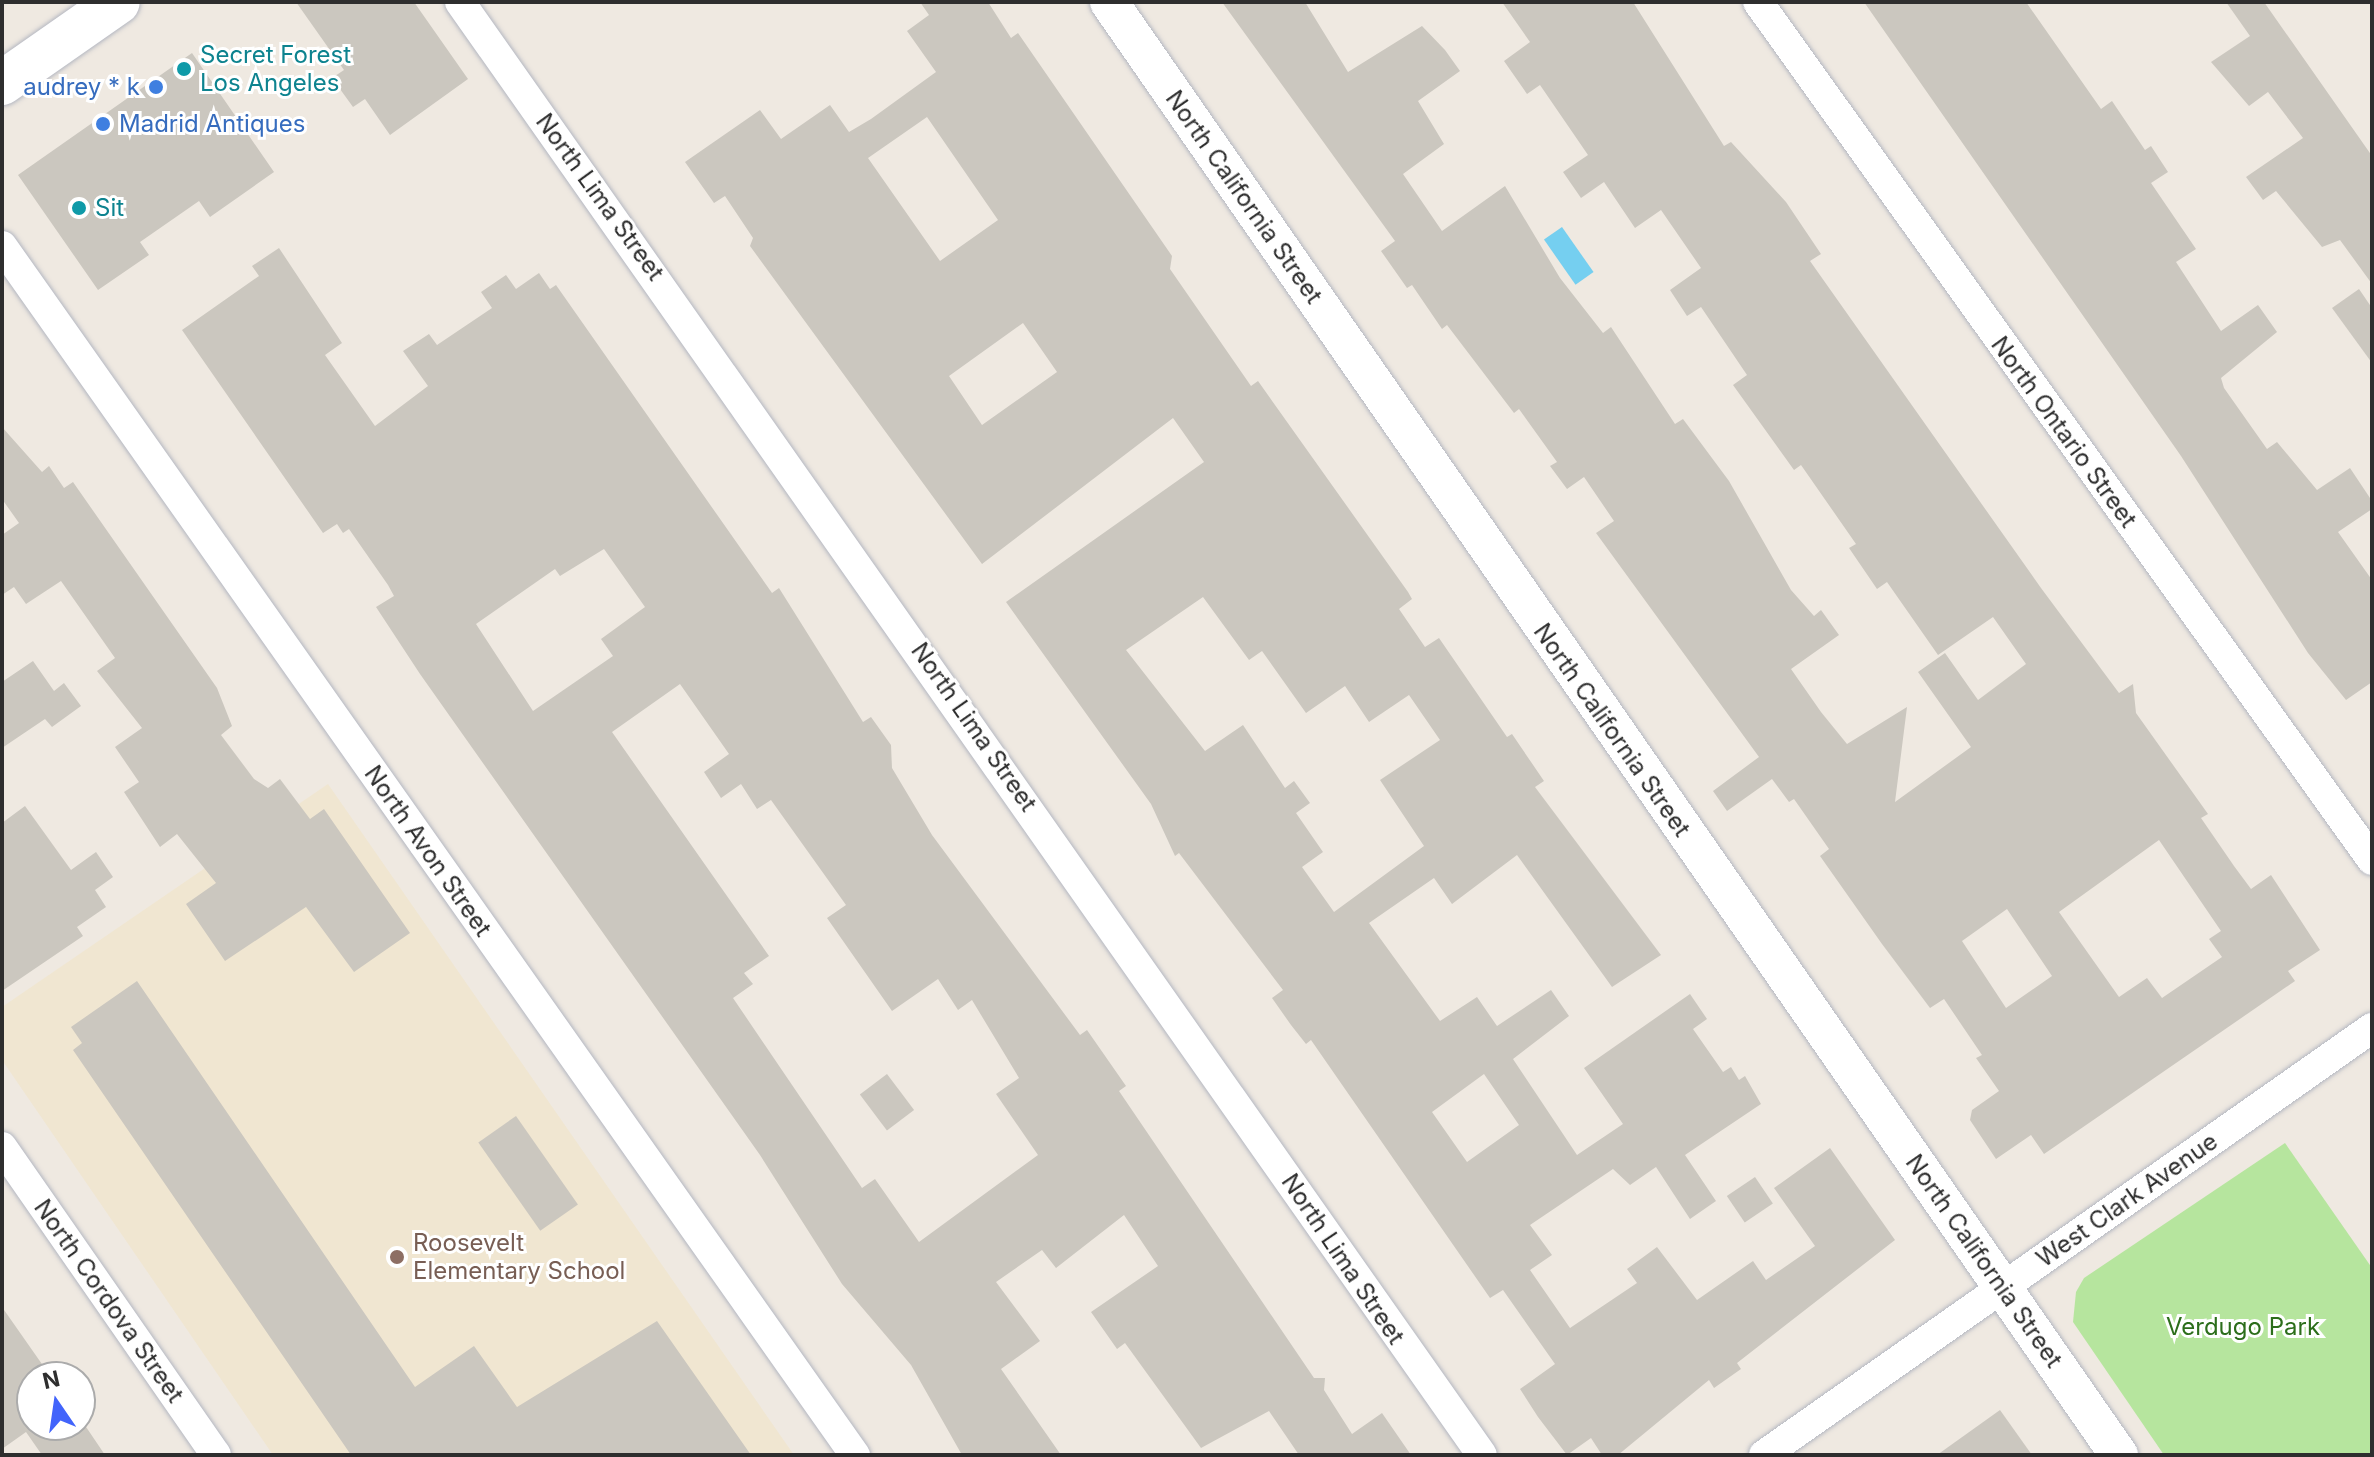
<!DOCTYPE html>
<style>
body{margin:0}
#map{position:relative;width:2374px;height:1457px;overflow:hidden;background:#efe9e1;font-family:Inter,sans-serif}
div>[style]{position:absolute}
.education>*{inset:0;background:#f0e6d1}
.green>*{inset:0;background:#b6e59e}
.water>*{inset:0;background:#75cff0;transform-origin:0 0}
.building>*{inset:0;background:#cbc7bf;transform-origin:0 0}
.roads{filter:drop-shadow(0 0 2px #b4b7c1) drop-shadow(0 0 2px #b4b7c1)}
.minor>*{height:30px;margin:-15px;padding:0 15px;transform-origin:15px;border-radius:15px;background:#fff}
.tertiary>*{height:38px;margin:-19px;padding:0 19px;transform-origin:19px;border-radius:19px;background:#fff}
.secondary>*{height:44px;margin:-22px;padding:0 22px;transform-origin:22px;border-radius:22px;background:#fff}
.dots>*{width:22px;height:22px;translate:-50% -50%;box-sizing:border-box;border:4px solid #fff;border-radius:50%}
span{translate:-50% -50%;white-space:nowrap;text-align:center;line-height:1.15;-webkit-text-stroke:6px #fff;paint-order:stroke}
.culture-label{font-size:24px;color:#0d838f}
.left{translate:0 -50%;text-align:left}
.shop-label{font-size:24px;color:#366cbe}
.right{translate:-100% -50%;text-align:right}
.street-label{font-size:24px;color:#2e2e2e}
.education-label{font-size:24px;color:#785e54}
.park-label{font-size:24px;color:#2c6e1b}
.frame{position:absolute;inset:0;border:4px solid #2e2e2e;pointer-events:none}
.north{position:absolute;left:16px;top:1361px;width:80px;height:80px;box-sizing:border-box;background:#fff;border:2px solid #ababab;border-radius:50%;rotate:347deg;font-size:22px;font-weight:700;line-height:32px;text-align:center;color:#2e2e2e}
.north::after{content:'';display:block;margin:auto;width:28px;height:36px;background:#4264fb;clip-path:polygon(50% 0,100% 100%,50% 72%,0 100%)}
</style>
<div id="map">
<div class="education">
<div style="clip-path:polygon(328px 784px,794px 1455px,273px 1455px,2px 1060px,2px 1007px)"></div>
</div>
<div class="green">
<div style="clip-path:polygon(2285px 1143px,2372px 1268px,2372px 1455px,2164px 1455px,2073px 1322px,2076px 1292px,2084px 1278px)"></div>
</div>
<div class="water">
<div style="left:1562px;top:227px;width:55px;height:22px;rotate:55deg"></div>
</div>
<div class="building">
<div style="clip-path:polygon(296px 2px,414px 2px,468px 79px,390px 135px,365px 99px,353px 107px,332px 78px,344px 70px)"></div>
<div style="clip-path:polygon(evenodd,920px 2px,988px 2px,1011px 38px,1018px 33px,1172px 256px,1170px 269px,1251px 386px,1258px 381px,1408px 592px,1412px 599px,1399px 609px,1425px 647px,1439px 638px,1507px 737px,1512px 734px,1544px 781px,1535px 787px,1661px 955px,1612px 987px,1517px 855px,1452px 904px,1434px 878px,1369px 923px,1440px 1021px,1477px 997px,1497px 1026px,1551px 990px,1569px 1016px,1513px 1059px,1577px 1155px,1623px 1124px,1584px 1068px,1690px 994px,1707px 1019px,1693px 1029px,1723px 1072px,1731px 1067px,1739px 1080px,1745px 1076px,1761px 1104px,1685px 1155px,1716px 1201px,1690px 1219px,1656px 1167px,1630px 1185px,1613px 1169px,1530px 1225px,1552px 1255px,1530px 1270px,1570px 1328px,1637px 1283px,1627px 1269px,1657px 1247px,1697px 1300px,1753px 1261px,1766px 1280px,1815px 1246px,1774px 1188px,1830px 1148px,1895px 1240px,1737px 1363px,1741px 1369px,1714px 1388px,1709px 1380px,1618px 1455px,1602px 1455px,1591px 1438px,1567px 1455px,1538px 1417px,1520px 1389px,1555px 1364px,1503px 1290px,1490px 1298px,1311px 1040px,1306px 1044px,1291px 1025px,1272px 998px,1283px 990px,1179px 853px,1175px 856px,1151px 804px,1006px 602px,1204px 462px,1173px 418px,982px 564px,750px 246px,753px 238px,725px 196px,714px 203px,685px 162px,760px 110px,781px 139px,830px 105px,849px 132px,871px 119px,936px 72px,907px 31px,929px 15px,920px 2px,927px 117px,998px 220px,940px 261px,868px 158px,927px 117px,920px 2px,1023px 323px,1057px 372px,982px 425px,949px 376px,1023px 323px,920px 2px,1203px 597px,1249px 660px,1262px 651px,1306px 713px,1345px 686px,1369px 722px,1409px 695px,1440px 740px,1380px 780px,1424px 846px,1334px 912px,1302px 867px,1323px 852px,1296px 813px,1310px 803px,1294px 781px,1285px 788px,1243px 725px,1205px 751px,1126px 650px,1203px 597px,920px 2px,1484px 1074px,1519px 1125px,1467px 1162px,1432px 1112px,1484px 1074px)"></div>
<div style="clip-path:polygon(evenodd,1222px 2px,1305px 2px,1348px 72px,1422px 26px,1445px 50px,1460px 71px,1418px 101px,1444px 144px,1403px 174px,1442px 231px,1505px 186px,1560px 278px,1603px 333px,1611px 327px,1675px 424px,1683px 419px,1729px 481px,1791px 590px,1814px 616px,1821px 610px,1839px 635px,1791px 669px,1821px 712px,1847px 744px,1907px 707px,1895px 802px,1971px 747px,1918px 672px,1945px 653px,1978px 700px,2026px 664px,1993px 617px,1938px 655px,1887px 582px,1877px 589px,1849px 548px,1856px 544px,1801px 465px,1794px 470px,1733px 385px,1747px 375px,1701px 307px,1687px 316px,1670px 290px,1701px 268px,1661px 210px,1635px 228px,1604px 182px,1581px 198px,1563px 172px,1588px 155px,1540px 85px,1527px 94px,1504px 61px,1530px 42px,1502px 2px,1633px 2px,1724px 146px,1731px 142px,1786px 202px,1821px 254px,1810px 261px,2041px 588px,2119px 693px,2133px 684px,2136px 713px,2208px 814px,2201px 818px,2234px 866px,2251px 889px,2271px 875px,2320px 950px,2288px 971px,2295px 981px,2044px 1154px,2031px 1135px,1996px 1159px,1970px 1120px,1972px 1110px,1999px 1091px,1976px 1058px,1982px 1055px,1944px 999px,1930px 1008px,1882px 944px,1820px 856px,1829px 849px,1794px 799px,1789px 802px,1772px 779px,1727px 811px,1713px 791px,1759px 757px,1596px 533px,1614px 521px,1584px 477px,1567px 489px,1550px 466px,1557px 462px,1519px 409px,1514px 413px,1447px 325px,1442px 329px,1412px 285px,1407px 288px,1381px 251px,1395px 241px,1222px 2px,2159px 840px,2221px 931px,2209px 939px,2222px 957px,2162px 998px,2147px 978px,2119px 997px,2059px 912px,2159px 840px,1222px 2px,2007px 909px,2052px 976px,2006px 1008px,1962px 941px,2007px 909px)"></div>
<div style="clip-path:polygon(1864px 2px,2026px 2px,2101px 109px,2112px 101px,2145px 150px,2151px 146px,2168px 172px,2151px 183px,2196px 249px,2176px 262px,2221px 331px,2258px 305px,2277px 332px,2221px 378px,2224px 388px,2267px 449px,2277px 442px,2317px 490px,2350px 468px,2372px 501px,2372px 509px,2338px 532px,2372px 580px,2372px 682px,2346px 700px,2308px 653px,2181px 456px)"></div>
<div style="clip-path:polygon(2226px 2px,2264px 2px,2372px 156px,2372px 284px,2340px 240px,2322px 247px,2276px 191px,2263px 200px,2246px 177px,2303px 138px,2268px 92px,2249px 106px,2211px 62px,2250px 36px)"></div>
<div style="clip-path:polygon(192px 53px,274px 172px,210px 217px,199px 201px,140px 242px,149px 255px,98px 290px,18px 175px)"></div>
<div style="clip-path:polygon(evenodd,279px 248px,342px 343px,325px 355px,375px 426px,428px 386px,403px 351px,429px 334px,437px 345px,492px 308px,481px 292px,506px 275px,516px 289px,539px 273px,550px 289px,556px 285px,772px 593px,779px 588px,863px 722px,871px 717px,891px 745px,892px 768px,932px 835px,1080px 1035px,1087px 1030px,1126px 1086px,1119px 1091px,1314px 1378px,1325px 1378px,1324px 1390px,1352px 1434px,1382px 1413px,1411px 1455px,1299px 1455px,1269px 1411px,1201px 1448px,1125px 1343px,1117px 1349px,1091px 1312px,1158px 1266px,1124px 1215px,1056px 1268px,1042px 1250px,996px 1282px,1040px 1341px,1001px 1369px,1061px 1455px,962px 1455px,911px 1365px,842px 1284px,760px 1155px,420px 674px,376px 607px,394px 596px,388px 585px,349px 529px,343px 533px,337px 524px,323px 533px,182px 330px,259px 276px,252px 266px,279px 248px,604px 549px,645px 607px,601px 639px,613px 656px,533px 711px,476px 624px,555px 569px,560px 576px,604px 549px,279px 248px,680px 684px,729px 754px,704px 772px,721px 798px,741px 784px,757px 809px,771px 800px,846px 905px,827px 918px,892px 1011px,938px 979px,958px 1010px,972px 1000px,1019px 1078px,996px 1094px,1038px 1155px,919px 1242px,875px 1179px,862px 1188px,733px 998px,753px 984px,744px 973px,769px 956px,612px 732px,680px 684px)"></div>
<div style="clip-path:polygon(2359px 289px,2372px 308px,2372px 363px,2332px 308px)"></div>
<div style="clip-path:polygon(2px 427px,42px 472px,49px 466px,64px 488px,73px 482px,217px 688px,232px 726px,221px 735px,254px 779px,268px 788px,280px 779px,310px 819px,324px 809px,410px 933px,354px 972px,306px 907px,225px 961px,186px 904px,216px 883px,177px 834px,160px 847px,124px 792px,139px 782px,115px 747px,142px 728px,97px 671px,115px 658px,61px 581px,26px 604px,14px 587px,2px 595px,2px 535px,19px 523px,2px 499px)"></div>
<div style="clip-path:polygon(33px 661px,54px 691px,64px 683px,81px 706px,52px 727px,45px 719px,2px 748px,2px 682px)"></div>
<div style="clip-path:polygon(25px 806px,71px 870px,96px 852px,113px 877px,95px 890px,106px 907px,77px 927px,83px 936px,2px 991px,2px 823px)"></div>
<div style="clip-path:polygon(137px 981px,415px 1387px,474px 1346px,517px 1407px,657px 1321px,751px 1455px,351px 1455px,73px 1050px,82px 1043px,71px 1027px)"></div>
<div style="left:887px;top:1074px;width:45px;height:34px;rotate:53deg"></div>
<div style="left:516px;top:1116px;width:108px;height:46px;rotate:55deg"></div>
<div style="left:1755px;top:1177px;width:32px;height:34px;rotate:56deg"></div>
<div style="clip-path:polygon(2px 1307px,51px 1377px,32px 1377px,32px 1425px,80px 1425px,80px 1418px,105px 1455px,42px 1455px,26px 1432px,2px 1449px)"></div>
<div style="clip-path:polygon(2000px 1410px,2032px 1455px,1937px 1455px)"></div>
</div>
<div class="roads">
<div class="minor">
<div style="left:460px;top:2px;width:1776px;rotate:54.88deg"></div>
<div style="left:1758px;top:2px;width:1055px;rotate:54.41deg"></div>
<div style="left:2px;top:246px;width:1480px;rotate:54.8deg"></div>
<div style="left:2px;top:1147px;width:375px;rotate:55.2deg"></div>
<div style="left:1764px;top:1455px;width:743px;rotate:-35.08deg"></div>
</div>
<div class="tertiary">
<div style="left:1109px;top:2px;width:1770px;rotate:55.2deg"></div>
</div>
<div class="secondary">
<div style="left:2px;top:83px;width:141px;rotate:-34.9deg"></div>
</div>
</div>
<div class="dots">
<div style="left:184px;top:69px;background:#0f9aa8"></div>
<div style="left:156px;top:87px;background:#3f7fe0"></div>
<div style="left:103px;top:124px;background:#3f7fe0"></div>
<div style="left:79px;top:208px;background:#0f9aa8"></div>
<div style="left:397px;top:1257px;background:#8d6e63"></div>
</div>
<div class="culture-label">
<span class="left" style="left:200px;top:69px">Secret Forest<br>Los Angeles</span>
<span class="left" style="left:95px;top:208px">Sit</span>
</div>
<div class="shop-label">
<span class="right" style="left:140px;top:87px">audrey * k</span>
<span class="left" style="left:119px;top:124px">Madrid Antiques</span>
</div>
<div class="street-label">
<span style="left:600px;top:197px;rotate:54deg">North Lima Street</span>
<span style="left:1244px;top:197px;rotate:55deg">North California Street</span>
<span style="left:2064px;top:432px;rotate:54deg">North Ontario Street</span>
<span style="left:974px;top:727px;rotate:55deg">North Lima Street</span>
<span style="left:1612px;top:730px;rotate:55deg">North California Street</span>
<span style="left:428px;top:851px;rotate:55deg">North Avon Street</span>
<span style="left:2127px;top:1200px;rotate:-35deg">West Clark Avenue</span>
<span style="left:1343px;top:1259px;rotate:56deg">North Lima Street</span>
<span style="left:1984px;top:1261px;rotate:55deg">North California Street</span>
<span style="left:109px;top:1301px;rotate:55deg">North Cordova Street</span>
</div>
<div class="education-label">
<span class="left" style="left:413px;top:1257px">Roosevelt<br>Elementary School</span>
</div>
<div class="park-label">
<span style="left:2243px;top:1327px">Verdugo Park</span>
</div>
<div class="frame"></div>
<div class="north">N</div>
</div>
